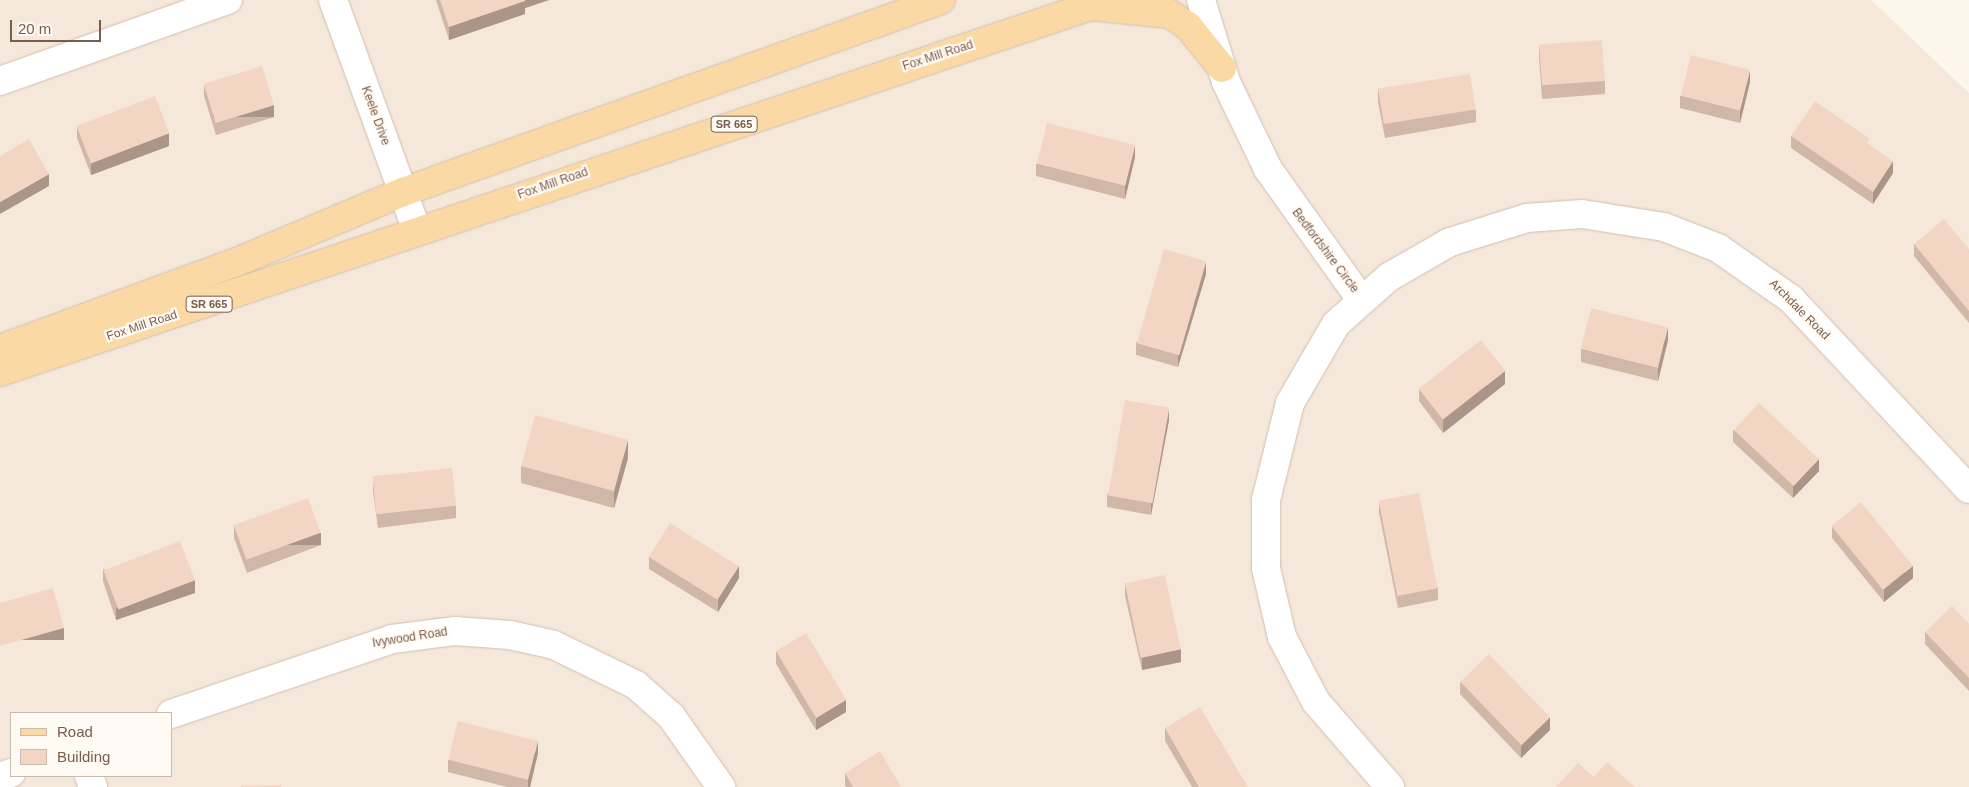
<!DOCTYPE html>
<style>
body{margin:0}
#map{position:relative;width:1969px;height:787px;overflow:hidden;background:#fdf6ec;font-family:Helvetica,sans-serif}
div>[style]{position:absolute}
.residential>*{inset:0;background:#f5e8da}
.roads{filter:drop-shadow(0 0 1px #d1beb0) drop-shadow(0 0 1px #d1beb0)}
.street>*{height:28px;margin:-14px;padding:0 14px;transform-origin:14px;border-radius:14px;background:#fff}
.primary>*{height:28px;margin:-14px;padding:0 14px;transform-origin:14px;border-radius:14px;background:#fbd9a5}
.wall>*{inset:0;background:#d1b7a8}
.shaded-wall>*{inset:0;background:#aa9588;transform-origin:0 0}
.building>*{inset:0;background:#f3d5c3;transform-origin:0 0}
span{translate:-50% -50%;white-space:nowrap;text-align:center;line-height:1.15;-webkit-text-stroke:4.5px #fffaf3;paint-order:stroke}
.shield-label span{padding:1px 4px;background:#fffaf3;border:1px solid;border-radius:4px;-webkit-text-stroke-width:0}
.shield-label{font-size:11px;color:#7a5c4d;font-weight:700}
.street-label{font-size:12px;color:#7a5c4d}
.legend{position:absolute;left:10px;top:712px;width:162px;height:65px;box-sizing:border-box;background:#fffaf3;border:1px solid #cabbb1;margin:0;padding:6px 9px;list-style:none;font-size:15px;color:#7a5c4d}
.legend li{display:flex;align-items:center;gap:10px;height:25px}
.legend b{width:25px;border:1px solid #cabbb1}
.scale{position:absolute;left:10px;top:20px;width:91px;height:22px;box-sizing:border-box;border:2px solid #7a5c4d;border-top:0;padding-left:6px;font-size:15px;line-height:18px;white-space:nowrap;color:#7a5c4d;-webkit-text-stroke:4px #fffaf3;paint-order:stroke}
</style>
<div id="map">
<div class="residential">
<div style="clip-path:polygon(evenodd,0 0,1871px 0,1969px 93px,1969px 787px,0 787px,0 0,11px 713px,171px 713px,171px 776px,11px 776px,11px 713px)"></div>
</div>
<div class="roads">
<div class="street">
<div style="left:333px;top:0;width:246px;rotate:70deg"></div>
<div style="left:1201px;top:0;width:86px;rotate:73deg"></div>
<div style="left:1226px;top:82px;width:97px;rotate:64.2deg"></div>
<div style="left:1268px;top:169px;width:158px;rotate:54.5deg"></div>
<div style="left:0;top:81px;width:242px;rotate:-19.6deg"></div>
<div style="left:171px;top:714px;width:233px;rotate:-18.7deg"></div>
<div style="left:392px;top:639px;width:64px;rotate:-7.2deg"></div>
<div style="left:455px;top:631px;width:55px;rotate:4.2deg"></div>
<div style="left:510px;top:635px;width:45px;rotate:12.8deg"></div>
<div style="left:554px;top:645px;width:91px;rotate:26deg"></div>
<div style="left:636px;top:685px;width:47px;rotate:41.5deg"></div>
<div style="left:671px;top:716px;width:87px;rotate:54.8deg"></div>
<div style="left:89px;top:776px;width:12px;rotate:70deg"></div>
<div style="left:0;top:777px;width:12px;rotate:-20deg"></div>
<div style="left:1390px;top:787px;width:113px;rotate:-131deg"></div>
<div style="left:1316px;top:702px;width:73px;rotate:-117.6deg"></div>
<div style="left:1282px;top:637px;width:71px;rotate:-103.1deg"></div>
<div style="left:1266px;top:568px;width:68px;rotate:-90deg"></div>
<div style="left:1266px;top:500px;width:100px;rotate:-76.1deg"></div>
<div style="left:1290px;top:403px;width:91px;rotate:-59.8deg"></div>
<div style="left:1336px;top:324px;width:71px;rotate:-41.6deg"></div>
<div style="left:1389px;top:277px;width:70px;rotate:-29.8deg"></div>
<div style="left:1450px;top:242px;width:81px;rotate:-17.3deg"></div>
<div style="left:1527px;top:218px;width:55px;rotate:-4.2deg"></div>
<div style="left:1582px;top:214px;width:83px;rotate:9deg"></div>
<div style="left:1664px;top:227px;width:58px;rotate:21.3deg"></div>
<div style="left:1718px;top:248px;width:89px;rotate:34.9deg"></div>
<div style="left:1791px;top:299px;width:260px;rotate:46.9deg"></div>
</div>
<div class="primary">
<div style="left:1091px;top:6px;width:79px;rotate:5.8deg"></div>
<div style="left:1170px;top:14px;width:22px;rotate:34deg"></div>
<div style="left:1188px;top:26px;width:54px;rotate:51deg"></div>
<div style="left:0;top:349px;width:252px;rotate:-20.2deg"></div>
<div style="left:237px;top:262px;width:180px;rotate:-22.9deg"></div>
<div style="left:403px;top:192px;width:571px;rotate:-19.64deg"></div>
<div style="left:0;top:372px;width:1169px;rotate:-18.56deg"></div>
</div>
</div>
<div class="wall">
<div style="clip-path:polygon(436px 0,549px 0,525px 8px,525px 14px,449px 40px)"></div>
<div style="clip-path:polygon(1539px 45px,1605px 81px,1605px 94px,1542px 99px,1539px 57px)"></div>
<div style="clip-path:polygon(1750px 82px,1740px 123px,1680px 108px,1680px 96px)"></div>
<div style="clip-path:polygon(204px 84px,274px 117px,216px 135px,204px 96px)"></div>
<div style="clip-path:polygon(1378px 90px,1476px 110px,1476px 122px,1385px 138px,1378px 102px)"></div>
<div style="clip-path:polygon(77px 126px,169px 146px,91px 175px,77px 138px)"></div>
<div style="clip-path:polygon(1791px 136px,1870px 145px,1893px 173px,1873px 204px,1791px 148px)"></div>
<div style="clip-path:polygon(1135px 157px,1125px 199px,1036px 176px,1036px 164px)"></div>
<div style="clip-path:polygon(1914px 244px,1969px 249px,1969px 323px,1914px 256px)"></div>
<div style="clip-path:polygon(1206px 274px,1178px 367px,1136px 355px,1136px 343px)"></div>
<div style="clip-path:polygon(1668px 340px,1658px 381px,1581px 362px,1581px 349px)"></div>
<div style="clip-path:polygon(1505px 384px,1443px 433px,1419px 401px,1419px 389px)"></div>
<div style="clip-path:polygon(1169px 420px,1151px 515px,1107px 507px,1107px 495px)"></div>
<div style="clip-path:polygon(1733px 430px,1819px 471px,1793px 498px,1733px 442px)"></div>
<div style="clip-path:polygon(628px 458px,614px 508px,521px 483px,521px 466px)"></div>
<div style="clip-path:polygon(373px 478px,456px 506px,456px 518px,378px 528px,373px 491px)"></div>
<div style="clip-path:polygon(1379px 501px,1438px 588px,1438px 600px,1398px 608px,1379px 513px)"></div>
<div style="clip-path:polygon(234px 526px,321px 545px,247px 573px,234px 538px)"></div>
<div style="clip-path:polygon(1832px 526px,1913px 578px,1884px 602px,1832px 538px)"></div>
<div style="clip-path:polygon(649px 557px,739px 578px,718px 612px,649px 569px)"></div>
<div style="clip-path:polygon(103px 569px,195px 593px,116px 620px,103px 581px)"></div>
<div style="clip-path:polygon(1125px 583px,1181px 662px,1142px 670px,1125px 596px)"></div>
<div style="clip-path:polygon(1969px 624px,1969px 691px,1925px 644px,1925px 632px)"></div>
<div style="clip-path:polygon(776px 651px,846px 712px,816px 730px,776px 664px)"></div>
<div style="clip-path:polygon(1460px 682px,1550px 730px,1521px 758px,1460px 694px)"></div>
<div style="clip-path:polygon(1165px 728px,1248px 787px,1192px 787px,1165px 741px)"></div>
<div style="clip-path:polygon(538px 753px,530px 787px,507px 787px,448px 772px,448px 760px)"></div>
<div style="clip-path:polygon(845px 773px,901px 787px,846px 787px,845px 785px)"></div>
</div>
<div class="shaded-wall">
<div style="clip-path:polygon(523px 0,549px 0,525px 8px,525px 14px,449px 40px,449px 27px)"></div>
<div style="clip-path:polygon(1750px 70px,1750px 82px,1740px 123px,1740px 111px)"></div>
<div style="left:274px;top:105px;width:12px;height:61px;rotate:90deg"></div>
<div style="clip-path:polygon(169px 133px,169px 146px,91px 175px,91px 163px)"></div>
<div style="clip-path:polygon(1135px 145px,1135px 157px,1125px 199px,1125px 186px)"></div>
<div style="clip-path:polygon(1893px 161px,1893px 173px,1873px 204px,1873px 192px)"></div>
<div style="clip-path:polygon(49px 174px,49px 186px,0 214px,0 202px)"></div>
<div style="clip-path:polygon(1206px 261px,1206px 274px,1178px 367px,1178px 355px)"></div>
<div style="clip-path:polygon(1668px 327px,1668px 340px,1658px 381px,1658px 369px)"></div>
<div style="clip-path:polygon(1505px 371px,1505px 384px,1443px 433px,1443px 420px)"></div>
<div style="clip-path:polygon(1169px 408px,1169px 420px,1151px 515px,1151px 503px)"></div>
<div style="clip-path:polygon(628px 440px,628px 458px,614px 508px,614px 491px)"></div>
<div style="clip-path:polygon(1819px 459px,1819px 471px,1793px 498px,1793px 486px)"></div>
<div style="left:321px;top:533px;width:12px;height:79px;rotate:90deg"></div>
<div style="clip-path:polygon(739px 566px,739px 578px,718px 612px,718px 599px)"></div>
<div style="clip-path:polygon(1913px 566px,1913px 578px,1884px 602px,1884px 589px)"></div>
<div style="clip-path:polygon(195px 580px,195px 593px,116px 620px,116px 608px)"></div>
<div style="left:64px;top:628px;width:12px;height:66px;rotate:90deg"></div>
<div style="clip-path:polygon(1181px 649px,1181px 662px,1142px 670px,1142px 658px)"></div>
<div style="clip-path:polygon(846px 700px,846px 712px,816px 730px,816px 718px)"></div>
<div style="clip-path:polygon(1550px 717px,1550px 730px,1521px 758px,1521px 746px)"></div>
<div style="clip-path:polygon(538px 741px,538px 753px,530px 787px,528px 787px,528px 780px)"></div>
</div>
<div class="building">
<div style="clip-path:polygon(440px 0,525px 0,525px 1px,449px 27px)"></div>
<div style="left:1602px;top:40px;width:41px;height:63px;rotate:86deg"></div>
<div style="left:1691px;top:55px;width:61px;height:42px;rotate:14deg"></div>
<div style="left:262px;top:66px;width:41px;height:61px;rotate:73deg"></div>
<div style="left:1470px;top:74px;width:36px;height:93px;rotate:81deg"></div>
<div style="left:155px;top:96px;width:40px;height:84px;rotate:69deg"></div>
<div style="clip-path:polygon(1815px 101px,1870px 139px,1867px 143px,1893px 161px,1873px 192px,1791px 136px)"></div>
<div style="left:1047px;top:123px;width:91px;height:42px;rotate:14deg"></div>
<div style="clip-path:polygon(29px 139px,49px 174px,0 202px,0 156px)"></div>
<div style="clip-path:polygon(1944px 219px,1969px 249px,1969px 311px,1914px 244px)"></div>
<div style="left:1164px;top:249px;width:44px;height:98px;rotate:16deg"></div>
<div style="left:1591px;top:308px;width:79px;height:42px;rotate:14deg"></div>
<div style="left:1481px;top:340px;width:39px;height:79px;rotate:52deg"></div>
<div style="left:1125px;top:400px;width:45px;height:97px;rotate:10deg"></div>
<div style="left:1759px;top:403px;width:82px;height:37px;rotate:43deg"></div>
<div style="left:535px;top:415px;width:96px;height:53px;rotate:15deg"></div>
<div style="left:452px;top:468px;width:38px;height:80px;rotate:84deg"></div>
<div style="left:1419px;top:493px;width:97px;height:41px;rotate:79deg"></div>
<div style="left:308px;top:498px;width:37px;height:79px;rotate:70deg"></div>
<div style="left:1861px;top:502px;width:82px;height:38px;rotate:51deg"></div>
<div style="left:670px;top:523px;width:81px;height:40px;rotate:32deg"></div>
<div style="left:180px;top:541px;width:42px;height:82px;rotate:69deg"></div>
<div style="left:1165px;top:575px;width:76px;height:41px;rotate:78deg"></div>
<div style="clip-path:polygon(53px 588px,64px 628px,0 646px,0 603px)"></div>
<div style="clip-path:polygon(1952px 606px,1969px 624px,1969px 678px,1925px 632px)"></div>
<div style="left:806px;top:633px;width:78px;height:35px;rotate:59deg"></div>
<div style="left:1489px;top:654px;width:88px;height:40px;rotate:46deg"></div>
<div style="clip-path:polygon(1200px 707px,1248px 787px,1199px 787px,1165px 728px)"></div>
<div style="left:458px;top:721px;width:82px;height:40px;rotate:14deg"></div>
<div style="clip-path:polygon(880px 751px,901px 787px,853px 787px,845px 773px)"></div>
<div style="clip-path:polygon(1607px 762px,1635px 787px,1556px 787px,1578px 763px,1594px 777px)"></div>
<div style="clip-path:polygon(281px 785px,281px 787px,241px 787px,241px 786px)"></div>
</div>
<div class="shield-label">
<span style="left:734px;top:124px">SR 665</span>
<span style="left:209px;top:304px">SR 665</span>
</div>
<div class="street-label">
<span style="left:938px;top:56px;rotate:-18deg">Fox Mill Road</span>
<span style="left:375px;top:116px;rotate:70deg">Keele Drive</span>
<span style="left:553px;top:184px;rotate:-19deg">Fox Mill Road</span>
<span style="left:1325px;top:251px;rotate:53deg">Bedfordshire Circle</span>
<span style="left:1799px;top:310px;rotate:45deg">Archdale Road</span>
<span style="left:142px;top:326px;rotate:-18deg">Fox Mill Road</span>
<span style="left:410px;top:638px;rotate:-9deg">Ivywood Road</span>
</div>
<ul class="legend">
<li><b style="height:6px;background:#fbd9a5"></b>Road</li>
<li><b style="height:14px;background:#f3d5c3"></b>Building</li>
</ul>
<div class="scale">20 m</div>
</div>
